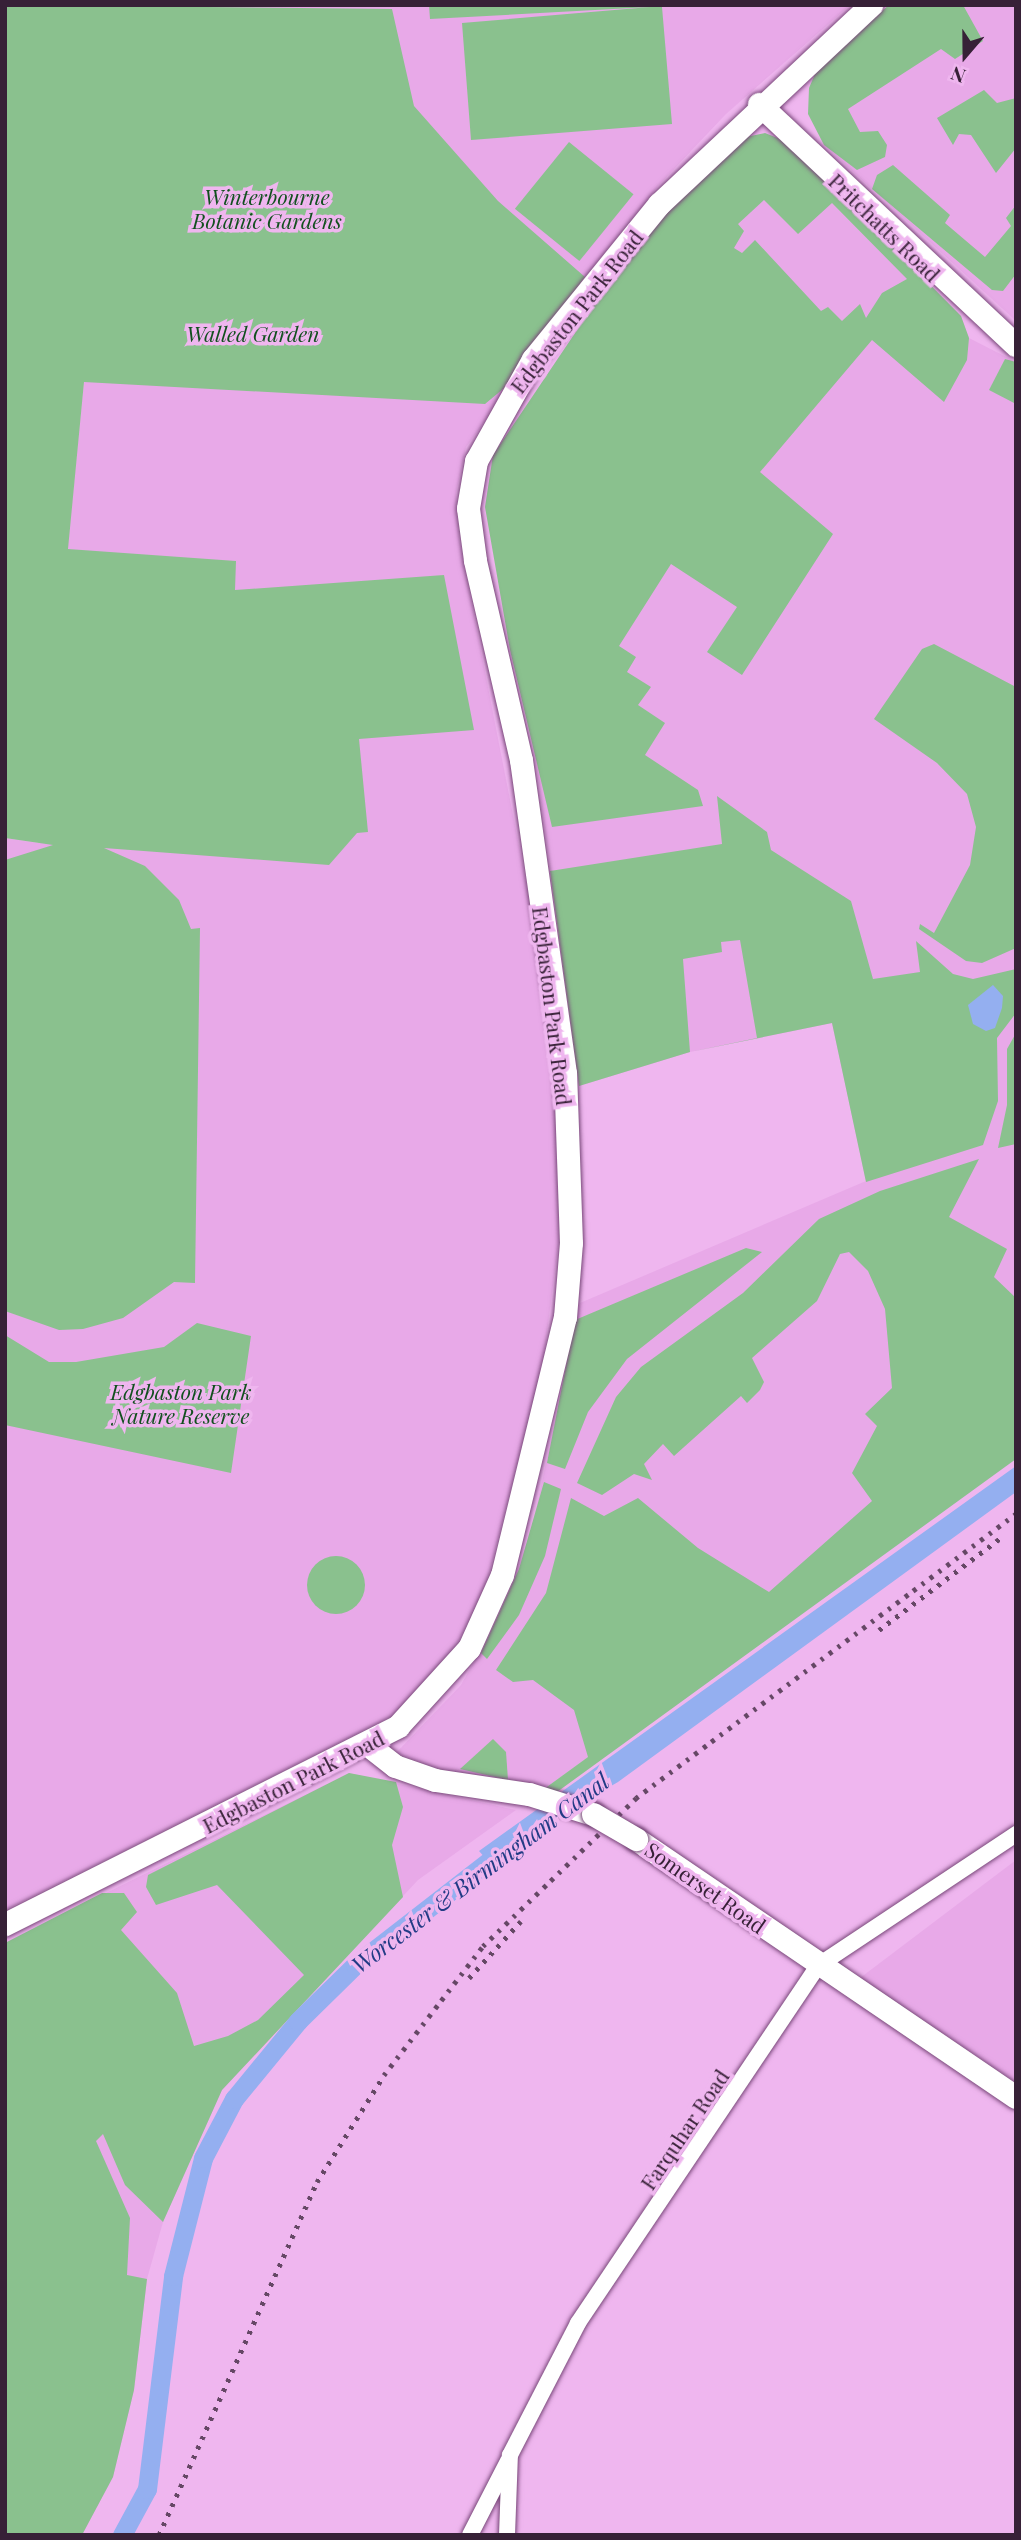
<!DOCTYPE html>
<style>
body{margin:0}
#map{position:relative;width:1021px;height:2540px;overflow:hidden;background:#efb6ef;font-family:"Playfair Display",serif}
div>[style]{position:absolute}
.built>*{inset:0;background:#e8a9e8}
.green>*{inset:0;background:#8ac18e;transform-origin:0 0}
.round{border-radius:50%}
.water>*{inset:0;background:#94aff0}
.canal>*{height:19px;margin:-9.5px;padding:0 9.5px;transform-origin:9.5px;border-radius:9.5px;background:#94aff0}
.roads{filter:drop-shadow(0 0 2px #784779) drop-shadow(0 0 2px #784779)}
.street>*{height:16px;margin:-8px;padding:0 8px;transform-origin:8px;border-radius:8px;background:#fff}
.secondary>*{height:23px;margin:-11.5px;padding:0 11.5px;transform-origin:11.5px;border-radius:11.5px;background:#fff}
.rail>*{height:5px;margin-top:-2.5px;transform-origin:0;background:repeating-linear-gradient(90deg,#654765 0 3.5px,transparent 0 10.5px)}
.bridges{filter:drop-shadow(0 0 2px #784779) drop-shadow(0 0 2px #784779)}
.secondary-bridge>*{height:23px;margin:-11.5px;padding:0 11.5px;transform-origin:11.5px;border-radius:11.5px;background:#fff}
span{translate:-50% -50%;white-space:nowrap;text-align:center;line-height:1.15;-webkit-text-stroke:7px #efb6ef;paint-order:stroke}
.park-label{font-size:21px;color:#11501e;font-style:italic}
.street-label{font-size:21px;color:#372137}
.water-label{font-size:23px;color:#223b85;font-style:italic}
.frame{position:absolute;inset:0;border:7px solid #372137;pointer-events:none}
.north{position:absolute;left:930px;top:21px;width:70px;height:70px;-webkit-text-stroke:5px #efb6ef;paint-order:stroke;rotate:200deg;font-size:19px;font-weight:700;line-height:28px;text-align:center;color:#372137}
.north::after{content:'';display:block;margin:auto;width:24px;height:32px;background:#372137;clip-path:polygon(50% 0,100% 100%,50% 72%,0 100%)}
</style>
<div id="map">
<div class="built">
<div style="clip-path:polygon(5px 5px,850px 5px,726px 114px,657px 187px,466px 447px,456px 493px,459px 539px,538px 943px,557px 1097px,561px 1223px,543px 1363px,486px 1586px,454px 1651px,392px 1716px,5px 1910px,5px 838px,38px 843px,84px 382px)"></div>
<div style="clip-path:polygon(903px 5px,1016px 5px,1016px 321px,824px 145px,836px 109px)"></div>
<div style="clip-path:polygon(765px 133px,961px 316px,969px 338px,1016px 362px,1016px 1447px,544px 1789px,437px 1769px,396px 1753px,461px 1685px,501px 1614px,532px 1529px,580px 1303px,866px 1181px,832px 1023px,690px 1052px,579px 1086px,537px 767px,485px 507px,493px 455px,602px 293px,716px 153px)"></div>
<div style="clip-path:polygon(349px 1773px,516px 1810px,418px 1880px,222px 2090px,163px 2222px,147px 2279px,134px 2390px,113px 2477px,82px 2535px,5px 2535px,5px 1943px)"></div>
<div style="clip-path:polygon(1016px 1860px,1016px 2082px,860px 1978px)"></div>
</div>
<div class="green">
<div style="clip-path:polygon(5px 5px,392px 9px,414px 106px,498px 201px,585px 277px,503px 389px,485px 404px,84px 382px,68px 549px,236px 561px,235px 590px,444px 575px,474px 730px,359px 739px,368px 832px,357px 833px,329px 865px,104px 848px,145px 866px,179px 900px,191px 929px,200px 928px,195px 1283px,174px 1282px,123px 1318px,83px 1329px,59px 1330px,5px 1311px,5px 860px,53px 845px,5px 838px)"></div>
<div style="clip-path:polygon(429px 5px,675px 5px,662px 7px,672px 124px,471px 140px,462px 23px,650px 7px,430px 19px)"></div>
<div style="clip-path:polygon(889px 5px,963px 5px,983px 41px,955px 59px,941px 49px,848px 109px,860px 132px,878px 131px,887px 145px,885px 157px,857px 170px,824px 145px,808px 114px,809px 88px,818px 67px)"></div>
<div style="clip-path:polygon(984px 90px,997px 103px,1016px 98px,1016px 148px,996px 173px,971px 135px,959px 134px,953px 145px,937px 118px)"></div>
<div style="clip-path:polygon(evenodd,765px 133px,790px 143px,961px 316px,969px 338px,967px 360px,944px 402px,872px 340px,760px 472px,833px 534px,742px 675px,707px 652px,737px 607px,671px 564px,619px 646px,636px 657px,627px 672px,651px 687px,638px 705px,665px 723px,645px 755px,698px 790px,703px 806px,552px 827px,510px 650px,485px 507px,493px 455px,602px 293px,716px 153px,741px 138px,765px 133px,764px 200px,798px 234px,832px 203px,907px 279px,882px 293px,866px 318px,860px 304px,842px 321px,828px 307px,821px 311px,755px 240px,742px 253px,734px 248px,744px 231px,738px 224px,764px 200px)"></div>
<div style="left:569px;top:142px;width:83px;height:86px;rotate:39deg"></div>
<div style="clip-path:polygon(893px 165px,950px 215px,945px 223px,985px 257px,1011px 226px,1006px 218px,1016px 205px,1016px 274px,1003px 291px,992px 290px,872px 189px,877px 175px)"></div>
<div style="clip-path:polygon(1005px 359px,1016px 362px,1016px 404px,989px 390px)"></div>
<div style="clip-path:polygon(934px 644px,1016px 687px,1016px 948px,982px 963px,966px 961px,919px 929px,920px 924px,934px 933px,970px 865px,976px 827px,967px 794px,937px 763px,874px 719px,922px 649px)"></div>
<div style="clip-path:polygon(evenodd,717px 796px,767px 832px,771px 850px,851px 901px,873px 979px,920px 972px,916px 941px,953px 974px,973px 979px,1016px 969px,1016px 1013px,997px 1038px,998px 1101px,983px 1145px,866px 1182px,832px 1023px,690px 1052px,579px 1086px,550px 871px,722px 844px,717px 796px,740px 940px,757px 1038px,690px 1052px,683px 959px,722px 952px,721px 942px,740px 940px)"></div>
<div style="clip-path:polygon(1016px 1033px,1016px 1144px,998px 1148px,1007px 1105px,1007px 1049px)"></div>
<div style="clip-path:polygon(979px 1159px,949px 1217px,1007px 1249px,994px 1277px,1016px 1298px,1016px 1459px,557px 1792px,544px 1789px,588px 1757px,574px 1710px,533px 1680px,513px 1682px,496px 1670px,546px 1593px,571px 1498px,604px 1516px,638px 1498px,698px 1548px,769px 1592px,872px 1501px,852px 1473px,877px 1426px,865px 1414px,892px 1388px,885px 1309px,868px 1271px,849px 1252px,840px 1254px,817px 1301px,752px 1358px,764px 1382px,760px 1390px,747px 1403px,741px 1396px,674px 1456px,663px 1444px,644px 1464px,652px 1480px,634px 1474px,602px 1495px,577px 1483px,616px 1397px,641px 1367px,743px 1293px,819px 1219px,880px 1191px)"></div>
<div style="clip-path:polygon(746px 1248px,762px 1252px,627px 1359px,588px 1412px,565px 1469px,547px 1463px,575px 1320px)"></div>
<div style="clip-path:polygon(197px 1323px,251px 1336px,231px 1473px,5px 1425px,5px 1335px,49px 1362px,76px 1362px,164px 1347px)"></div>
<div style="clip-path:polygon(544px 1482px,561px 1489px,545px 1556px,519px 1615px,487px 1659px,481px 1653px,519px 1569px)"></div>
<div class="round" style="left:307px;top:1556px;width:58px;height:58px"></div>
<div style="clip-path:polygon(493px 1739px,506px 1752px,508px 1780px,460px 1769px)"></div>
<div style="clip-path:polygon(349px 1773px,396px 1782px,403px 1807px,392px 1845px,403px 1897px,222px 2090px,163px 2222px,125px 2185px,103px 2134px,96px 2141px,130px 2218px,127px 2275px,147px 2279px,134px 2390px,113px 2477px,82px 2535px,5px 2535px,5px 1943px,102px 1893px,124px 1893px,137px 1912px,121px 1930px,177px 1993px,194px 2046px,228px 2036px,258px 2020px,304px 1975px,217px 1885px,156px 1905px,146px 1887px,148px 1875px)"></div>
</div>
<div class="water">
<div style="clip-path:polygon(993px 985px,1003px 996px,1002px 1008px,995px 1028px,986px 1031px,973px 1024px,968px 1005px)"></div>
<div style="clip-path:polygon(1016px 1466px,1016px 1492px,618px 1782px,547px 1823px,498px 1872px,479px 1851px)"></div>
</div>
<div class="canal">
<div style="left:122px;top:2535px;width:52px;rotate:-61.5deg"></div>
<div style="left:147px;top:2489px;width:215px;rotate:-83deg"></div>
<div style="left:173px;top:2276px;width:122px;rotate:-75.7deg"></div>
<div style="left:203px;top:2158px;width:67px;rotate:-62.3deg"></div>
<div style="left:234px;top:2099px;width:101px;rotate:-50.6deg"></div>
<div style="left:298px;top:2021px;width:80px;rotate:-44.5deg"></div>
<div style="left:355px;top:1965px;width:192px;rotate:-37.8deg"></div>
</div>
<div class="roads">
<div class="street">
<div style="left:470px;top:2535px;width:83px;rotate:-62.8deg"></div>
<div style="left:507px;top:2535px;width:80px;rotate:-87.9deg"></div>
<div style="left:510px;top:2455px;width:148px;rotate:-62.7deg"></div>
<div style="left:578px;top:2323px;width:432px;rotate:-56.1deg"></div>
<div style="left:819px;top:1965px;width:237px;rotate:-33.6deg"></div>
</div>
<div class="secondary">
<div style="left:759px;top:104px;width:352px;rotate:43.2deg"></div>
<div style="left:368px;top:1745px;width:34px;rotate:38deg"></div>
<div style="left:395px;top:1766px;width:42px;rotate:19.3deg"></div>
<div style="left:435px;top:1780px;width:95px;rotate:8.5deg"></div>
<div style="left:529px;top:1794px;width:67px;rotate:17.4deg"></div>
<div style="left:636px;top:1839px;width:459px;rotate:34.2deg"></div>
<div style="left:5px;top:1924px;width:440px;rotate:-26.7deg"></div>
<div style="left:398px;top:1726px;width:105px;rotate:-47.7deg"></div>
<div style="left:469px;top:1648px;width:80px;rotate:-65.7deg"></div>
<div style="left:502px;top:1575px;width:266px;rotate:-76.3deg"></div>
<div style="left:565px;top:1317px;width:74px;rotate:-85.4deg"></div>
<div style="left:571px;top:1243px;width:170px;rotate:-92deg"></div>
<div style="left:565px;top:1073px;width:316px;rotate:-98deg"></div>
<div style="left:521px;top:760px;width:205px;rotate:-103deg"></div>
<div style="left:475px;top:560px;width:52px;rotate:-97.7deg"></div>
<div style="left:468px;top:508px;width:48px;rotate:-80.3deg"></div>
<div style="left:476px;top:461px;width:117px;rotate:-60.8deg"></div>
<div style="left:533px;top:359px;width:200px;rotate:-50.9deg"></div>
<div style="left:659px;top:204px;width:291px;rotate:-43.2deg"></div>
</div>
</div>
<div class="rail">
<div style="left:879px;top:1630px;width:154px;rotate:-37.1deg"></div>
<div style="left:469px;top:1978px;width:77px;rotate:-47.6deg"></div>
<div style="left:159px;top:2535px;width:387px;rotate:-65.9deg"></div>
<div style="left:317px;top:2182px;width:126px;rotate:-57.9deg"></div>
<div style="left:384px;top:2075px;width:163px;rotate:-52.5deg"></div>
<div style="left:483px;top:1946px;width:213px;rotate:-44deg"></div>
<div style="left:636px;top:1798px;width:474px;rotate:-36.8deg"></div>
</div>
<div class="bridges">
<div class="secondary-bridge">
<div style="left:593px;top:1814px;width:50px;rotate:30.2deg"></div>
</div>
</div>
<div class="park-label">
<span style="left:267px;top:208px">Winterbourne<br>Botanic Gardens</span>
<span style="left:253px;top:333px">Walled Garden</span>
<span style="left:181px;top:1403px">Edgbaston Park<br>Nature Reserve</span>
</div>
<div class="street-label">
<span style="left:885px;top:227px;rotate:44deg">Pritchatts Road</span>
<span style="left:576px;top:311px;rotate:-52deg">Edgbaston Park Road</span>
<span style="left:553px;top:1006px;rotate:83deg">Edgbaston Park Road</span>
<span style="left:293px;top:1781px;rotate:-27deg">Edgbaston Park Road</span>
<span style="left:706px;top:1887px;rotate:35deg">Somerset Road</span>
<span style="left:684px;top:2129px;rotate:-56deg">Farquhar Road</span>
</div>
<div class="water-label">
<span style="left:480px;top:1873px;rotate:-37deg">Worcester &amp; Birmingham Canal</span>
</div>
<div class="frame"></div>
<div class="north">N</div>
</div>
